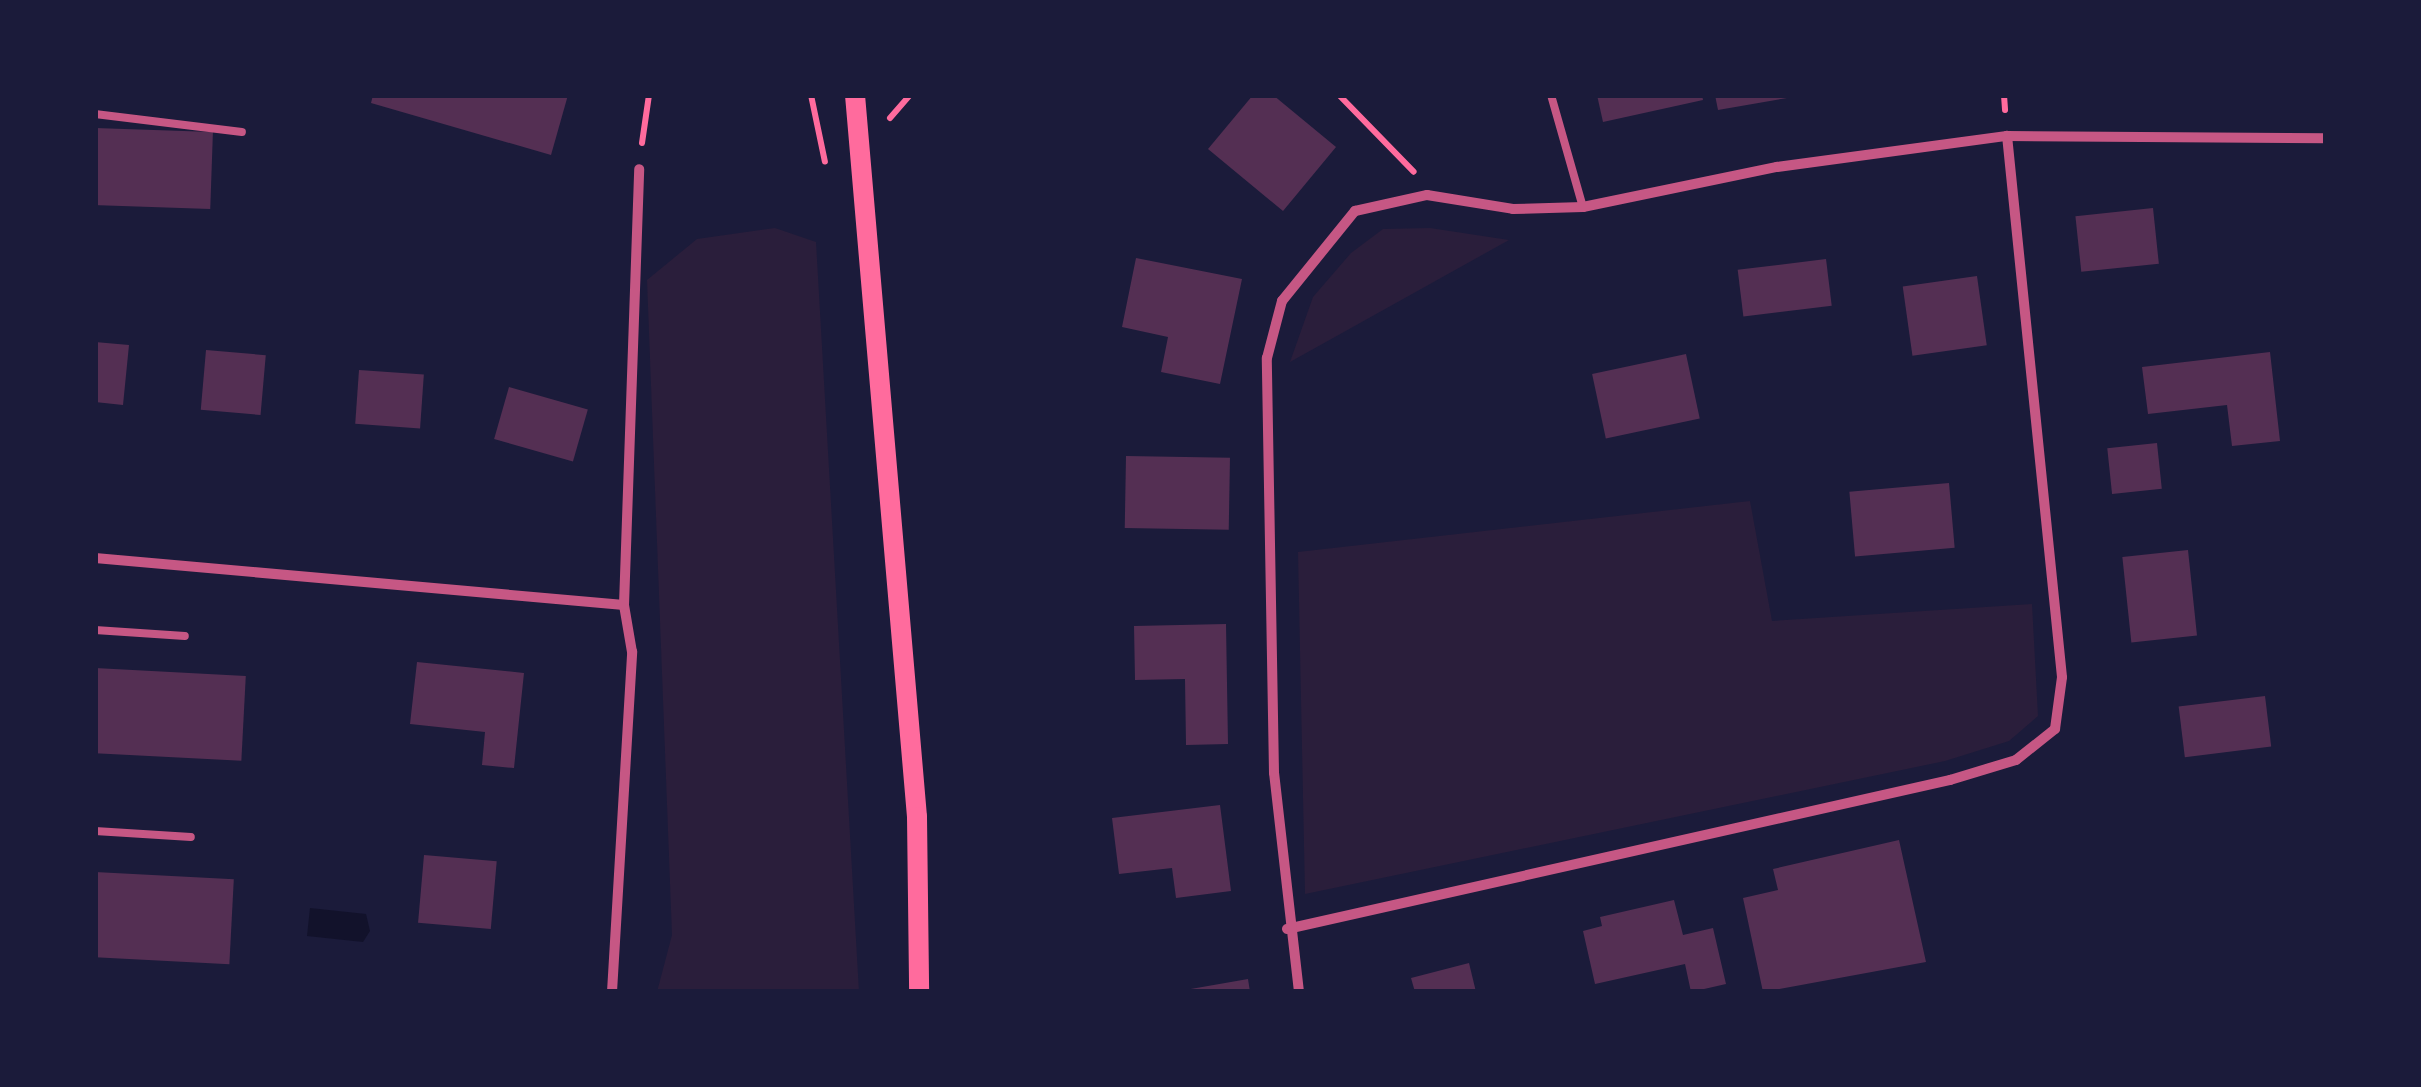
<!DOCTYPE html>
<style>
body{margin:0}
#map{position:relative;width:2421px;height:1087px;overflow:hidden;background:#1b1b3a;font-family:Mulish,sans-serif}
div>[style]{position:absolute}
.green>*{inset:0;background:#2a1e3b}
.water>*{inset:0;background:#12122b}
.building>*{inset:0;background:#542f53;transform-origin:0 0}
.path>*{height:6px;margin:-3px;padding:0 3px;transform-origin:3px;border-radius:3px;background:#ff6b9d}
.service>*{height:8px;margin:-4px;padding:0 4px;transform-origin:4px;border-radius:4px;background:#c65784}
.minor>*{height:10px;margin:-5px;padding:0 5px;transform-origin:5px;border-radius:5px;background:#c65784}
.secondary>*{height:20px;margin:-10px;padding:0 10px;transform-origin:10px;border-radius:10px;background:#ff6b9d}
span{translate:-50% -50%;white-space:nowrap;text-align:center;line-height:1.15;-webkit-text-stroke:9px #1b1b3a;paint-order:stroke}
.frame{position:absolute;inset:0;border:98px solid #1b1b3a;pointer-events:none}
</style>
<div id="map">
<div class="green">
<div style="clip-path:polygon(775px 228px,816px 242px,859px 992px,657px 992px,672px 935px,647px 280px,697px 239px)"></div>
<div style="clip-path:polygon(1430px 228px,1509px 240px,1290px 362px,1313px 297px,1351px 253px,1383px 229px)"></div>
<div style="clip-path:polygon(1750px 501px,1772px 621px,2032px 604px,2038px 716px,2009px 741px,1945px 761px,1305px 894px,1298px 552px)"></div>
</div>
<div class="water">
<div style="clip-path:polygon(310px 908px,366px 914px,370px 931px,363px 942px,307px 936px)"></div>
</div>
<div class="building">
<div style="clip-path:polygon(373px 95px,568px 95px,551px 155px,371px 103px)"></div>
<div style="clip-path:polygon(1253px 95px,1273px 95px,1336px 147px,1283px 211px,1208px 149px)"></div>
<div style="clip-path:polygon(1597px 95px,1702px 95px,1703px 100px,1603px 122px)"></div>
<div style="clip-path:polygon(1715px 95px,1793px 95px,1793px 97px,1718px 110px)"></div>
<div style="left:95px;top:128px;width:118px;height:77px;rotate:2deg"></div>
<div style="left:2153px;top:208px;width:56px;height:78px;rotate:84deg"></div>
<div style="clip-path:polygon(1136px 258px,1242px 279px,1220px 384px,1161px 372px,1168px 337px,1122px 327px)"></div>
<div style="left:1826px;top:259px;width:47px;height:89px;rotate:83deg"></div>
<div style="left:1977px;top:276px;width:70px;height:75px;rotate:82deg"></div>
<div style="clip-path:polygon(95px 342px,129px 345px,123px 405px,95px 402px)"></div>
<div style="left:206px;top:350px;width:60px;height:60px;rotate:5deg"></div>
<div style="clip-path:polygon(2270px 352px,2280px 441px,2232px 446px,2227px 405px,2148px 414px,2142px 367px)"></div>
<div style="left:1686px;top:354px;width:66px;height:96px;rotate:78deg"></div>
<div style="left:359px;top:370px;width:65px;height:54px;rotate:4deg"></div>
<div style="left:509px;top:387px;width:82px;height:54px;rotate:16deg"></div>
<div style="left:2157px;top:443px;width:46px;height:50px;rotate:84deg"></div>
<div style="left:1126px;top:456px;width:104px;height:72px;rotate:1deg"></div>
<div style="left:1949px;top:483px;width:65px;height:100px;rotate:85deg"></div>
<div style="left:2188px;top:550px;width:86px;height:66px;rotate:84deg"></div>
<div style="clip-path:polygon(1226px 624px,1228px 744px,1186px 745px,1185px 679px,1135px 680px,1134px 626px)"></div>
<div style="clip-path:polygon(417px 662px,524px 673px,514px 768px,482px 765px,485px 732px,410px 724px)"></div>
<div style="left:95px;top:668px;width:151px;height:85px;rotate:3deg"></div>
<div style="left:2265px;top:696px;width:51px;height:87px;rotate:83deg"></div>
<div style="clip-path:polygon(1220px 805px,1231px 891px,1176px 898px,1172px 868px,1119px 874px,1112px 818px)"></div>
<div style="clip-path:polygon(1899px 840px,1926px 962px,1763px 992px,1743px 898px,1778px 890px,1773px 869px)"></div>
<div style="left:424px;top:855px;width:73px;height:68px;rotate:5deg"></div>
<div style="left:95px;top:872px;width:139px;height:85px;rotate:3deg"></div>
<div style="clip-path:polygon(1674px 900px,1683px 935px,1713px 928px,1726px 984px,1691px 992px,1685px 964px,1595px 984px,1583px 931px,1602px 926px,1600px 917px)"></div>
<div style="clip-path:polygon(1469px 963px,1476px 992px,1415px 992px,1411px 978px)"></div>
<div style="clip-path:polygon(1248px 979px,1250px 992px,1185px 992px,1185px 990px)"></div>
</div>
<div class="path">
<div style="left:811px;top:95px;width:68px;rotate:78.2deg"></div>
<div style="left:1339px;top:95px;width:107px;rotate:45.8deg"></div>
<div style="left:2004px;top:95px;width:15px;rotate:86deg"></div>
<div style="left:890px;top:118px;width:30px;rotate:-49deg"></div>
<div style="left:642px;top:143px;width:49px;rotate:-81.7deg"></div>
</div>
<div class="service">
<div style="left:1551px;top:95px;width:116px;rotate:74.1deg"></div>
<div style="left:95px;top:114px;width:148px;rotate:7deg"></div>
<div style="left:95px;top:630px;width:90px;rotate:3.8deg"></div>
<div style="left:95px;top:831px;width:96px;rotate:3.6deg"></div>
</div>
<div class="minor">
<div style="left:95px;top:558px;width:531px;rotate:5.08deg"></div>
<div style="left:1287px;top:929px;width:680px;rotate:-12.67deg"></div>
<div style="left:1950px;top:780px;width:69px;rotate:-16.9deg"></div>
<div style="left:2016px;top:760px;width:50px;rotate:-38.5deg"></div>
<div style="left:2055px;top:729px;width:52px;rotate:-82.3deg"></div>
<div style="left:2062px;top:677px;width:544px;rotate:-95.8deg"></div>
<div style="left:612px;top:992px;width:341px;rotate:-86.6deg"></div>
<div style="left:632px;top:652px;width:48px;rotate:-99.7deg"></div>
<div style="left:624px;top:605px;width:436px;rotate:-88deg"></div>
<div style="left:1299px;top:992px;width:220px;rotate:-96.5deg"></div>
<div style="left:1274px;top:773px;width:415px;rotate:-91deg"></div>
<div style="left:1267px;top:358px;width:59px;rotate:-75.3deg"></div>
<div style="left:1282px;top:301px;width:116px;rotate:-51deg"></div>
<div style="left:1355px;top:211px;width:74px;rotate:-12.5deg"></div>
<div style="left:1427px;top:195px;width:87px;rotate:9.2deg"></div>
<div style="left:1513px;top:209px;width:70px;rotate:-1.6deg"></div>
<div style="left:1583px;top:207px;width:198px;rotate:-11.7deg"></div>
<div style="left:1777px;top:167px;width:232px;rotate:-7.7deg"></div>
<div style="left:2007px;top:136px;width:319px;rotate:0.4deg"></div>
</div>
<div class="secondary">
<div style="left:855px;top:95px;width:725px;rotate:85.09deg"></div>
<div style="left:917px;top:817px;width:175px;rotate:89.3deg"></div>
</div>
<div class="frame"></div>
</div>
